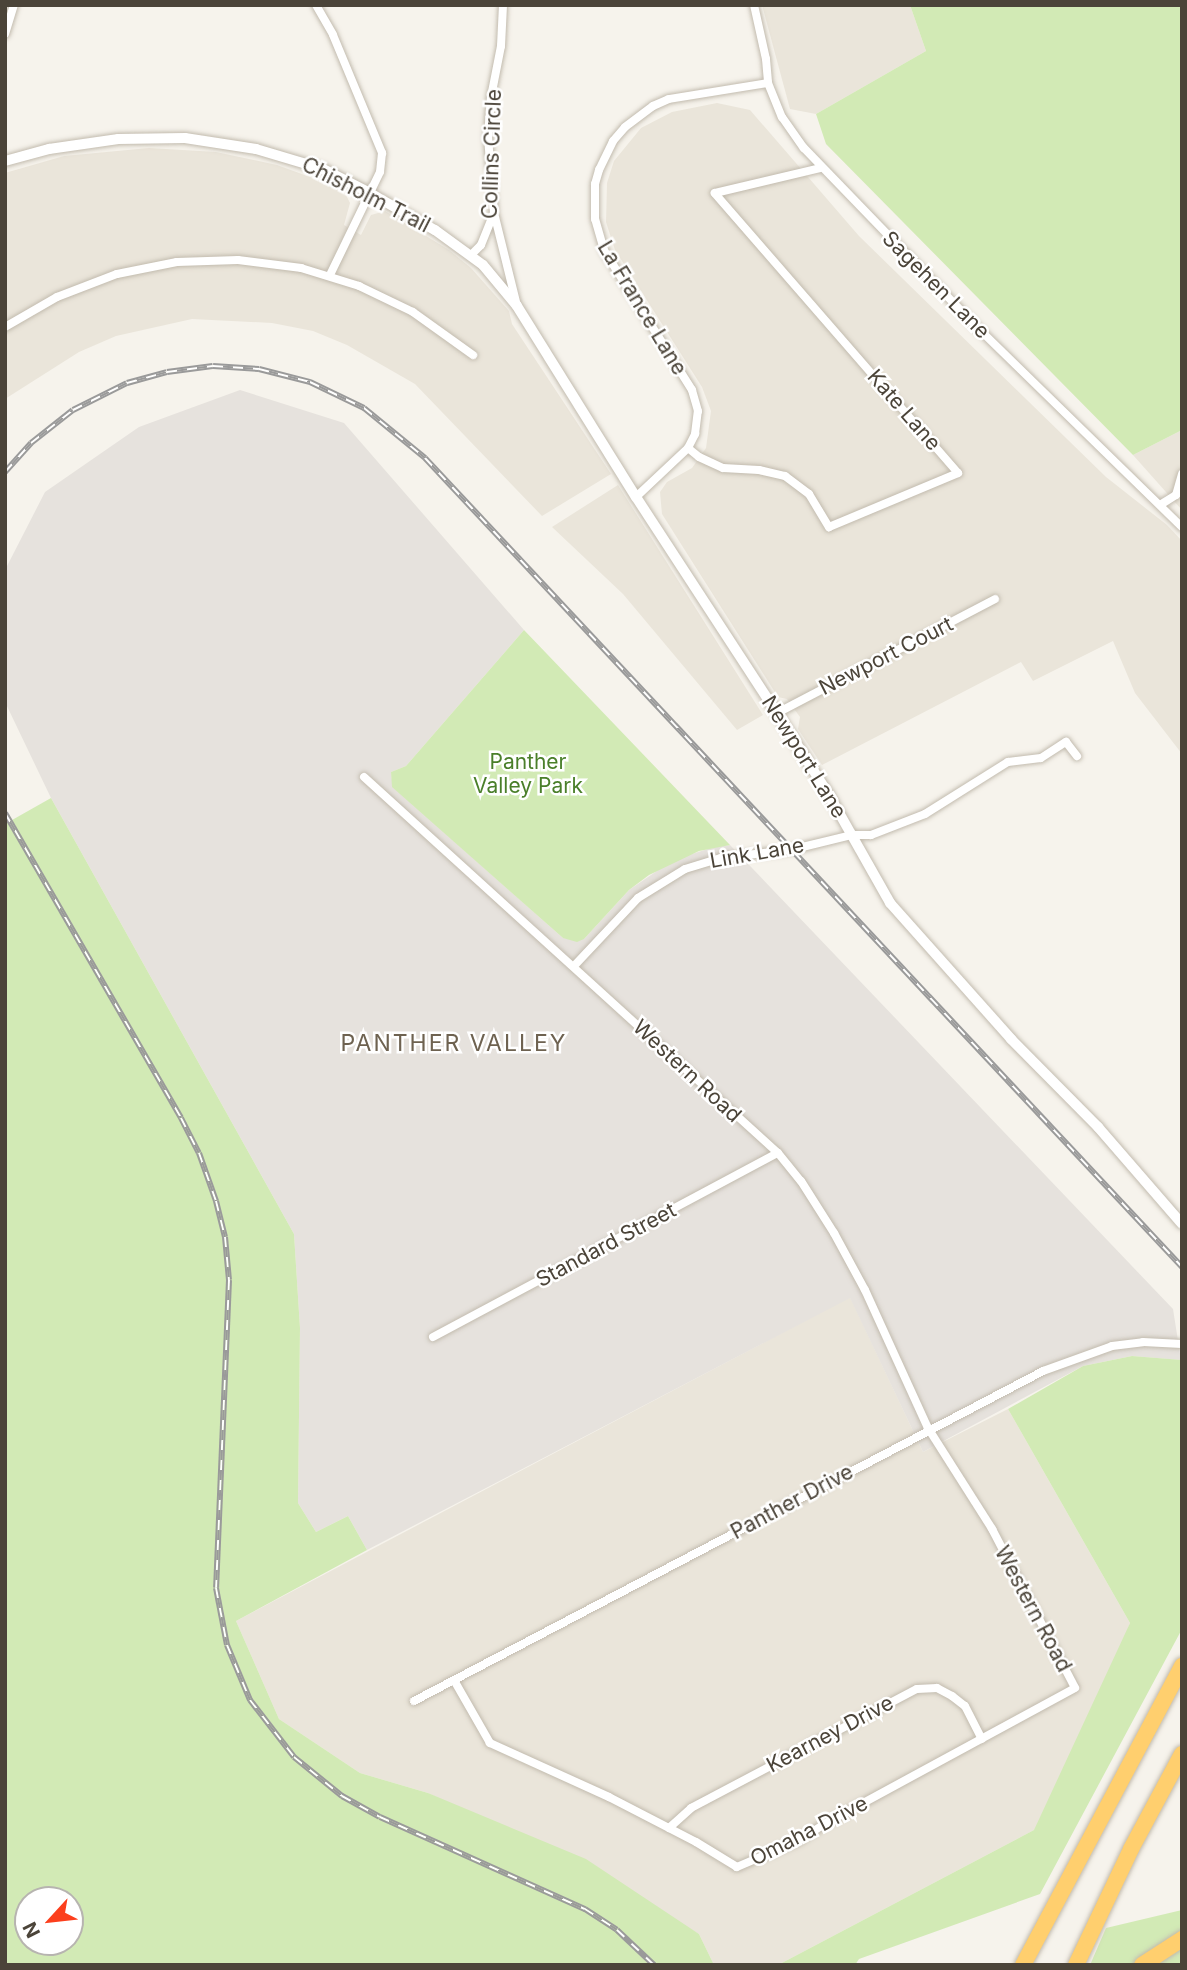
<!DOCTYPE html>
<style>
body{margin:0}
#map{position:relative;width:1187px;height:1970px;overflow:hidden;background:#f6f3ec;font-family:Inter,sans-serif}
div>[style]{position:absolute}
.residential>*{inset:0;background:#eae5da}
.industrial>*{inset:0;background:#e6e2dd}
.green>*{inset:0;background:#d2eab5}
.roads{filter:drop-shadow(0 0 2px #c2bbae) drop-shadow(0 0 2px #c2bbae)}
.minor>*{height:8px;margin:-4px;padding:0 4px;transform-origin:4px;border-radius:4px;background:#fff}
.tertiary>*{height:10px;margin:-5px;padding:0 5px;transform-origin:5px;border-radius:5px;background:#fff}
.motorway>*{height:16px;margin:-8px;padding:0 8px;transform-origin:8px;border-radius:8px;background:#ffcf6e}
.rail>*{height:6px;margin-top:-3px;transform-origin:0;background:repeating-linear-gradient(90deg,#fff 0 10px,#9a9a9a 0 20px);box-sizing:border-box;border-block:2px solid #9a9a9a}
span{translate:-50% -50%;white-space:nowrap;text-align:center;line-height:1.15;-webkit-text-stroke:5px #fff;paint-order:stroke}
.street-label{font-size:21px;color:#4b4439}
.park-label{font-size:21px;color:#4a7f2a}
.neighbourhood-label{font-size:23px;color:#6e6250;letter-spacing:2px}
.frame{position:absolute;inset:0;border:7px solid #4b4439;pointer-events:none}
.north{position:absolute;left:14px;top:1886px;width:70px;height:70px;box-sizing:border-box;background:#fff;border:2px solid #b7b4b0;border-radius:50%;rotate:243deg;font-size:19px;font-weight:700;line-height:28px;text-align:center;color:#4b4439}
.north::after{content:'';display:block;margin:auto;width:24px;height:32px;background:#fc3f1d;clip-path:polygon(50% 0,100% 100%,50% 72%,0 100%)}
</style>
<div id="map">
<div class="residential">
<div style="clip-path:polygon(762px 5px,910px 5px,926px 51px,816px 114px,790px 109px)"></div>
<div style="clip-path:polygon(717px 103px,750px 110px,859px 236px,1106px 477px,1167px 525px,1182px 541px,1182px 754px,1135px 693px,1113px 641px,1033px 681px,1021px 662px,822px 765px,798px 729px,800px 717px,787px 699px,778px 697px,662px 514px,660px 492px,667px 482px,692px 468px,706px 448px,711px 411px,702px 387px,615px 250px,606px 222px,607px 183px,614px 161px,641px 128px,672px 112px)"></div>
<div style="clip-path:polygon(149px 148px,216px 152px,277px 165px,343px 189px,350px 203px,344px 225px,361px 235px,371px 215px,385px 211px,449px 250px,471px 268px,509px 311px,512px 324px,611px 474px,542px 516px,415px 384px,347px 345px,313px 331px,272px 323px,192px 319px,116px 336px,79px 352px,5px 399px,5px 173px,64px 156px)"></div>
<div style="clip-path:polygon(1182px 430px,1182px 510px,1133px 455px)"></div>
<div style="clip-path:polygon(618px 485px,763px 715px,737px 730px,623px 594px,552px 527px)"></div>
<div style="clip-path:polygon(850px 1297px,923px 1452px,1008px 1409px,1130px 1623px,1055px 1819px,778px 1965px,714px 1965px,699px 1934px,668px 1916px,428px 1793px,360px 1773px,279px 1719px,236px 1621px)"></div>
</div>
<div class="industrial">
<div style="clip-path:polygon(240px 390px,344px 423px,524px 630px,406px 766px,391px 772px,393px 787px,563px 938px,584px 939px,629px 890px,673px 860px,714px 847px,730px 845px,1173px 1309px,1181px 1360px,1132px 1356px,1083px 1366px,923px 1452px,850px 1298px,367px 1550px,348px 1516px,316px 1532px,298px 1503px,300px 1328px,294px 1234px,51px 798px,5px 702px,5px 570px,45px 492px,139px 427px)"></div>
</div>
<div class="green">
<div style="clip-path:polygon(910px 5px,1182px 5px,1182px 430px,1133px 455px,826px 144px,816px 114px,926px 51px)"></div>
<div style="clip-path:polygon(524px 630px,730px 845px,699px 851px,649px 875px,629px 890px,584px 939px,577px 942px,563px 938px,392px 787px,391px 772px,406px 766px)"></div>
<div style="clip-path:polygon(evenodd,51px 798px,294px 1234px,300px 1328px,298px 1503px,316px 1532px,348px 1516px,367px 1550px,236px 1621px,279px 1719px,360px 1773px,428px 1793px,586px 1859px,699px 1934px,714px 1965px,5px 1965px,5px 824px,51px 798px,28px 1900px,70px 1900px,70px 1942px,28px 1942px,28px 1900px)"></div>
<div style="clip-path:polygon(1132px 1356px,1182px 1360px,1182px 1629px,1040px 1894px,859px 1959px,855px 1965px,778px 1965px,1034px 1830px,1130px 1623px,1008px 1409px,1083px 1366px)"></div>
<div style="clip-path:polygon(1182px 1910px,1182px 1965px,1090px 1965px,1106px 1928px)"></div>
</div>
<div class="roads">
<div class="minor">
<div style="left:316px;top:5px;width:34px;rotate:60deg"></div>
<div style="left:333px;top:35px;width:128px;rotate:67.4deg"></div>
<div style="left:382px;top:153px;width:19px;rotate:96deg"></div>
<div style="left:380px;top:172px;width:114px;rotate:115.9deg"></div>
<div style="left:754px;top:5px;width:55px;rotate:77.5deg"></div>
<div style="left:766px;top:59px;width:24px;rotate:85deg"></div>
<div style="left:768px;top:83px;width:37px;rotate:68deg"></div>
<div style="left:782px;top:117px;width:38px;rotate:55deg"></div>
<div style="left:804px;top:148px;width:255px;rotate:46deg"></div>
<div style="left:981px;top:331px;width:281px;rotate:44.3deg"></div>
<div style="left:5px;top:34px;width:30px;rotate:-73deg"></div>
<div style="left:495px;top:217px;width:92px;rotate:76.1deg"></div>
<div style="left:471px;top:255px;width:14px;rotate:-45deg"></div>
<div style="left:481px;top:245px;width:35px;rotate:-68deg"></div>
<div style="left:494px;top:213px;width:76px;rotate:-94.5deg"></div>
<div style="left:488px;top:137px;width:40px;rotate:-85.7deg"></div>
<div style="left:491px;top:97px;width:52px;rotate:-78.9deg"></div>
<div style="left:501px;top:46px;width:41px;rotate:-87.2deg"></div>
<div style="left:5px;top:327px;width:60px;rotate:-30deg"></div>
<div style="left:57px;top:297px;width:64px;rotate:-21deg"></div>
<div style="left:117px;top:274px;width:61px;rotate:-11.3deg"></div>
<div style="left:177px;top:262px;width:61px;rotate:-1.9deg"></div>
<div style="left:238px;top:260px;width:64px;rotate:7.2deg"></div>
<div style="left:301px;top:268px;width:61px;rotate:17.2deg"></div>
<div style="left:359px;top:286px;width:60px;rotate:25.7deg"></div>
<div style="left:413px;top:312px;width:74px;rotate:35.6deg"></div>
<div style="left:688px;top:448px;width:14px;rotate:39deg"></div>
<div style="left:699px;top:457px;width:26px;rotate:25deg"></div>
<div style="left:723px;top:468px;width:36px;rotate:3deg"></div>
<div style="left:759px;top:470px;width:27px;rotate:13deg"></div>
<div style="left:785px;top:476px;width:30px;rotate:37deg"></div>
<div style="left:809px;top:494px;width:39px;rotate:59deg"></div>
<div style="left:829px;top:527px;width:140px;rotate:-22.7deg"></div>
<div style="left:958px;top:473px;width:371px;rotate:-131deg"></div>
<div style="left:715px;top:193px;width:109px;rotate:-13.3deg"></div>
<div style="left:636px;top:497px;width:71px;rotate:-43.3deg"></div>
<div style="left:688px;top:448px;width:16px;rotate:-63deg"></div>
<div style="left:695px;top:434px;width:23px;rotate:-83deg"></div>
<div style="left:698px;top:411px;width:22px;rotate:-106deg"></div>
<div style="left:692px;top:390px;width:165px;rotate:-122.2deg"></div>
<div style="left:604px;top:250px;width:32px;rotate:-106deg"></div>
<div style="left:595px;top:219px;width:35px;rotate:-90deg"></div>
<div style="left:595px;top:184px;width:15px;rotate:-74deg"></div>
<div style="left:599px;top:170px;width:32px;rotate:-64deg"></div>
<div style="left:613px;top:141px;width:18px;rotate:-49deg"></div>
<div style="left:625px;top:127px;width:35px;rotate:-37deg"></div>
<div style="left:653px;top:106px;width:17px;rotate:-24deg"></div>
<div style="left:669px;top:99px;width:100px;rotate:-9.2deg"></div>
<div style="left:1160px;top:505px;width:19px;rotate:-32deg"></div>
<div style="left:1176px;top:495px;width:22px;rotate:-74deg"></div>
<div style="left:777px;top:713px;width:246px;rotate:-27.6deg"></div>
<div style="left:364px;top:777px;width:559px;rotate:42.25deg"></div>
<div style="left:778px;top:1153px;width:36px;rotate:51deg"></div>
<div style="left:801px;top:1181px;width:62px;rotate:57.6deg"></div>
<div style="left:834px;top:1233px;width:65px;rotate:61.5deg"></div>
<div style="left:865px;top:1290px;width:152px;rotate:65.5deg"></div>
<div style="left:928px;top:1428px;width:120px;rotate:57.6deg"></div>
<div style="left:992px;top:1529px;width:179px;rotate:62.4deg"></div>
<div style="left:1075px;top:1688px;width:283px;rotate:151.5deg"></div>
<div style="left:826px;top:1823px;width:31px;rotate:147deg"></div>
<div style="left:800px;top:1840px;width:69px;rotate:156.8deg"></div>
<div style="left:737px;top:1867px;width:48px;rotate:-148.6deg"></div>
<div style="left:696px;top:1842px;width:98px;rotate:-152.7deg"></div>
<div style="left:609px;top:1797px;width:131px;rotate:-155.6deg"></div>
<div style="left:490px;top:1743px;width:70px;rotate:-119.8deg"></div>
<div style="left:574px;top:966px;width:93px;rotate:-46.7deg"></div>
<div style="left:638px;top:898px;width:55px;rotate:-31.7deg"></div>
<div style="left:685px;top:869px;width:38px;rotate:-17deg"></div>
<div style="left:721px;top:858px;width:69px;rotate:-6.6deg"></div>
<div style="left:790px;top:850px;width:64px;rotate:-13.6deg"></div>
<div style="left:852px;top:835px;width:19px"></div>
<div style="left:871px;top:835px;width:58px;rotate:-21.3deg"></div>
<div style="left:925px;top:814px;width:98px;rotate:-32.1deg"></div>
<div style="left:1008px;top:762px;width:33px;rotate:-7deg"></div>
<div style="left:1041px;top:758px;width:30px;rotate:-33deg"></div>
<div style="left:1066px;top:742px;width:18px;rotate:52deg"></div>
<div style="left:433px;top:1337px;width:391px;rotate:-28.1deg"></div>
<div style="left:414px;top:1701px;width:710px;rotate:-27.68deg"></div>
<div style="left:1043px;top:1371px;width:73px;rotate:-19.9deg"></div>
<div style="left:1112px;top:1346px;width:31px;rotate:-7deg"></div>
<div style="left:1143px;top:1342px;width:39px;rotate:3deg"></div>
<div style="left:669px;top:1828px;width:30px;rotate:-42deg"></div>
<div style="left:691px;top:1808px;width:255px;rotate:-27.8deg"></div>
<div style="left:917px;top:1689px;width:20px;rotate:-3deg"></div>
<div style="left:937px;top:1688px;width:17px;rotate:28deg"></div>
<div style="left:952px;top:1696px;width:16px;rotate:38deg"></div>
<div style="left:965px;top:1706px;width:37px;rotate:63deg"></div>
</div>
<div class="tertiary">
<div style="left:5px;top:161px;width:46px;rotate:-15.3deg"></div>
<div style="left:49px;top:149px;width:70px;rotate:-8.2deg"></div>
<div style="left:118px;top:139px;width:67px;rotate:-0.9deg"></div>
<div style="left:185px;top:138px;width:72px;rotate:8.8deg"></div>
<div style="left:256px;top:149px;width:70px;rotate:16.6deg"></div>
<div style="left:323px;top:169px;width:51px;rotate:27.1deg"></div>
<div style="left:368px;top:192px;width:77px;rotate:29.6deg"></div>
<div style="left:435px;top:230px;width:59px;rotate:36.1deg"></div>
<div style="left:483px;top:265px;width:53px;rotate:50.3deg"></div>
<div style="left:517px;top:306px;width:225px;rotate:58.1deg"></div>
<div style="left:636px;top:497px;width:258px;rotate:56.9deg"></div>
<div style="left:777px;top:713px;width:97px;rotate:57.6deg"></div>
<div style="left:829px;top:795px;width:124px;rotate:60.5deg"></div>
<div style="left:890px;top:903px;width:182px;rotate:48.3deg"></div>
<div style="left:1011px;top:1039px;width:124px;rotate:45.3deg"></div>
<div style="left:1098px;top:1127px;width:128px;rotate:49.1deg"></div>
</div>
<div class="motorway">
<div style="left:1023px;top:1965px;width:339px;rotate:-62deg"></div>
<div style="left:1076px;top:1965px;width:128px;rotate:-64.6deg"></div>
<div style="left:1131px;top:1849px;width:108px;rotate:-61.8deg"></div>
<div style="left:1142px;top:1965px;width:48px;rotate:-33deg"></div>
</div>
</div>
<div class="rail">
<div style="left:5px;top:472px;width:39px;rotate:-48deg"></div>
<div style="left:31px;top:443px;width:53px;rotate:-38.2deg"></div>
<div style="left:73px;top:410px;width:60px;rotate:-26.6deg"></div>
<div style="left:127px;top:383px;width:41px;rotate:-15.4deg"></div>
<div style="left:167px;top:372px;width:46px;rotate:-7.4deg"></div>
<div style="left:213px;top:366px;width:46px;rotate:3.7deg"></div>
<div style="left:259px;top:369px;width:53px;rotate:14.3deg"></div>
<div style="left:310px;top:382px;width:60px;rotate:25.7deg"></div>
<div style="left:364px;top:408px;width:79px;rotate:39.3deg"></div>
<div style="left:425px;top:458px;width:1108px;rotate:46.9deg"></div>
<div style="left:5px;top:813px;width:352px;rotate:60deg"></div>
<div style="left:181px;top:1118px;width:39px;rotate:63deg"></div>
<div style="left:199px;top:1153px;width:51px;rotate:70.5deg"></div>
<div style="left:216px;top:1201px;width:37px;rotate:76deg"></div>
<div style="left:225px;top:1237px;width:43px;rotate:84.7deg"></div>
<div style="left:229px;top:1280px;width:308px;rotate:92.4deg"></div>
<div style="left:216px;top:1588px;width:58px;rotate:79.1deg"></div>
<div style="left:227px;top:1645px;width:60px;rotate:67.3deg"></div>
<div style="left:250px;top:1700px;width:72px;rotate:52.3deg"></div>
<div style="left:294px;top:1757px;width:62px;rotate:39.1deg"></div>
<div style="left:342px;top:1796px;width:43px;rotate:28.9deg"></div>
<div style="left:380px;top:1817px;width:225px;rotate:24.2deg"></div>
<div style="left:585px;top:1909px;width:38px;rotate:33deg"></div>
<div style="left:617px;top:1930px;width:51px;rotate:43.4deg"></div>
</div>
<div class="street-label">
<span style="left:492px;top:154px;rotate:-88deg">Collins Circle</span>
<span style="left:366px;top:195px;rotate:27deg">Chisholm Trail</span>
<span style="left:936px;top:285px;rotate:45deg">Sagehen Lane</span>
<span style="left:642px;top:308px;rotate:59deg">La France Lane</span>
<span style="left:904px;top:410px;rotate:49deg">Kate Lane</span>
<span style="left:886px;top:656px;rotate:-27deg">Newport Court</span>
<span style="left:804px;top:757px;rotate:58deg">Newport Lane</span>
<span style="left:757px;top:853px;rotate:-10deg">Link Lane</span>
<span style="left:687px;top:1071px;rotate:43deg">Western Road</span>
<span style="left:606px;top:1245px;rotate:-28deg">Standard Street</span>
<span style="left:792px;top:1502px;rotate:-28deg">Panther Drive</span>
<span style="left:1033px;top:1609px;rotate:62deg">Western Road</span>
<span style="left:830px;top:1734px;rotate:-28deg">Kearney Drive</span>
<span style="left:809px;top:1831px;rotate:-27deg">Omaha Drive</span>
</div>
<div class="park-label">
<span style="left:528px;top:774px">Panther<br>Valley Park</span>
</div>
<div class="neighbourhood-label">
<span style="left:454px;top:1043px">PANTHER VALLEY</span>
</div>
<div class="frame"></div>
<div class="north">N</div>
</div>
